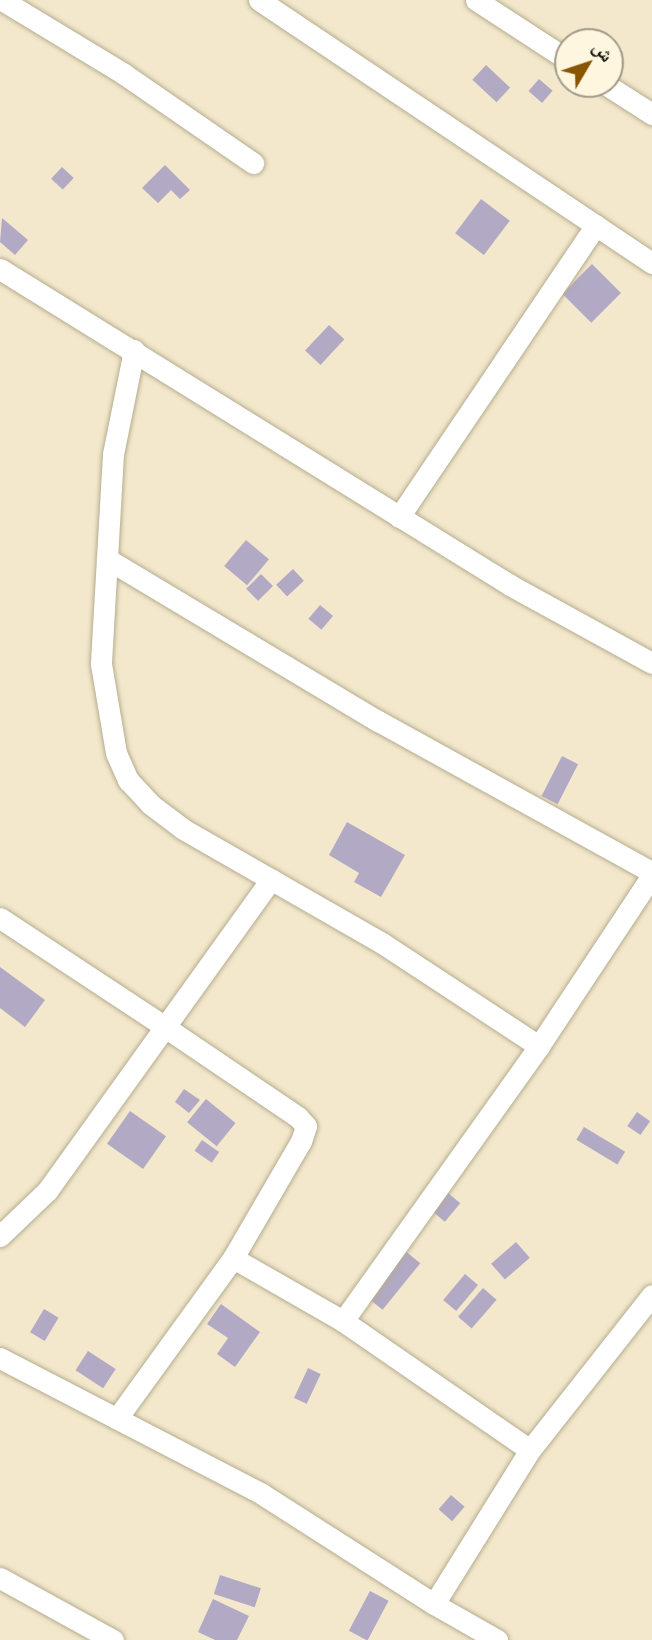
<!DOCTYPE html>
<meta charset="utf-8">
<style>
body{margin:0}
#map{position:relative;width:652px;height:1640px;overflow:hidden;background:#f3e8cb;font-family:Quicksand,"Noto Naskh Arabic",sans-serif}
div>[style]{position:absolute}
.building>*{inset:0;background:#b2a9c5;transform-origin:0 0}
.roads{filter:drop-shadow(0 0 2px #b5ac90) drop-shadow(0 0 2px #b5ac90)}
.street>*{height:21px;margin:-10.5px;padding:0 10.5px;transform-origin:10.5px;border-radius:10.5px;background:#fff}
span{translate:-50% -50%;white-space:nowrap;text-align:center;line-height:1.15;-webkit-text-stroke:6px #fef6de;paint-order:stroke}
.north{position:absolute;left:554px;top:28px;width:70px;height:70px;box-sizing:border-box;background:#fef6de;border:2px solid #a29b89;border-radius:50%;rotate:51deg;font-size:19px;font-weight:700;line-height:28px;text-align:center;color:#171309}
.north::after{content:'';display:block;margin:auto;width:24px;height:32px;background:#850;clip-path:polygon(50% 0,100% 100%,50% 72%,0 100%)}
</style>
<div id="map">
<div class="building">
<div style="left:486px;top:65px;width:33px;height:20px;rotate:43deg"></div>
<div style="left:539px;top:79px;width:18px;height:16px;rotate:41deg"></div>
<div style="clip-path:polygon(165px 165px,190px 190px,180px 199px,171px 190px,158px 203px,142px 188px)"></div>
<div style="left:62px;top:167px;width:16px;height:16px;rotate:43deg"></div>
<div style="left:481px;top:199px;width:36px;height:43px;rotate:37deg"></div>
<div style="clip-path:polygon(2px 218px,28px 240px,15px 255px,0 242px)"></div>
<div style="left:592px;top:264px;width:41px;height:42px;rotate:45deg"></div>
<div style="left:329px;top:325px;width:21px;height:35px;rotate:43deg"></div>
<div style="left:246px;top:540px;width:30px;height:34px;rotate:40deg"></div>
<div style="left:293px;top:569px;width:16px;height:23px;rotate:47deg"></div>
<div style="left:261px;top:574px;width:17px;height:21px;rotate:45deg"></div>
<div style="left:320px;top:605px;width:17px;height:18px;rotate:40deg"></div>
<div style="left:562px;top:756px;width:18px;height:45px;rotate:27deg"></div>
<div style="clip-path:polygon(347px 822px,405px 855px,381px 897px,354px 882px,359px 873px,329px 855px)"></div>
<div style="clip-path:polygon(0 967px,45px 1000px,25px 1027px,0 1008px)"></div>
<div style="clip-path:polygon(184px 1089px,200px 1100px,189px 1113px,175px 1102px)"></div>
<div style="left:206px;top:1099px;width:38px;height:30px;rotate:39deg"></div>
<div style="left:130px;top:1111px;width:44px;height:40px;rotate:35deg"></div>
<div style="left:637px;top:1112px;width:16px;height:17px;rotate:35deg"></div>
<div style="left:584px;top:1127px;width:48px;height:15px;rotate:31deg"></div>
<div style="left:202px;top:1140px;width:21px;height:13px;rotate:35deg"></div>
<div style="left:448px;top:1193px;width:16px;height:24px;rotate:40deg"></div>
<div style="left:516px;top:1242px;width:21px;height:33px;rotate:49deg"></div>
<div style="left:404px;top:1250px;width:21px;height:60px;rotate:39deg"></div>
<div style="left:465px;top:1274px;width:17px;height:34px;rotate:40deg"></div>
<div style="left:483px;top:1288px;width:18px;height:38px;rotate:41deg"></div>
<div style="clip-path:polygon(221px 1304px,260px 1332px,235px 1367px,217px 1354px,228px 1338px,207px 1324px)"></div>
<div style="left:44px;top:1309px;width:17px;height:27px;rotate:31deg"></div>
<div style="left:88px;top:1351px;width:33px;height:23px;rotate:33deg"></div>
<div style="left:308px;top:1368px;width:14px;height:33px;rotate:25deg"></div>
<div style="left:451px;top:1495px;width:18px;height:19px;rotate:41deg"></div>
<div style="left:220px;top:1575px;width:43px;height:20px;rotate:18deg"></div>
<div style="left:370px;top:1591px;width:21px;height:45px;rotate:28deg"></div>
<div style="clip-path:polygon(213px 1599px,249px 1616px,237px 1640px,215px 1640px,198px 1632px)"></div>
</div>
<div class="roads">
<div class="street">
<div style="left:2px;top:0;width:143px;rotate:31.2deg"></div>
<div style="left:124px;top:74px;width:157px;rotate:34.6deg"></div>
<div style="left:259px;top:0;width:473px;rotate:33.8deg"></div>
<div style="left:476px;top:0;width:110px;rotate:33.1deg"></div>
<div style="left:605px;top:84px;width:56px;rotate:32.6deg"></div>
<div style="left:0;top:269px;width:600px;rotate:31.78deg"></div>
<div style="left:510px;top:585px;width:162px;rotate:28.8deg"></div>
<div style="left:134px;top:350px;width:106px;rotate:101.4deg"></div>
<div style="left:113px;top:454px;width:210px;rotate:93.3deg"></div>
<div style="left:101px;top:664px;width:90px;rotate:80.4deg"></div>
<div style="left:116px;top:753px;width:30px;rotate:66deg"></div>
<div style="left:128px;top:780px;width:33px;rotate:47deg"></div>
<div style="left:150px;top:804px;width:41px;rotate:37.1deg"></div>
<div style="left:183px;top:829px;width:229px;rotate:29.8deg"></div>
<div style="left:382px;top:943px;width:188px;rotate:33.3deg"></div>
<div style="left:399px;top:517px;width:352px;rotate:-56deg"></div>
<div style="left:107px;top:559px;width:316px;rotate:30.9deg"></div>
<div style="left:378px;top:721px;width:313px;rotate:28.9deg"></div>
<div style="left:0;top:918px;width:198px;rotate:33.4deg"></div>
<div style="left:165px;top:1027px;width:161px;rotate:34.1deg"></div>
<div style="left:298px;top:1117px;width:12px;rotate:48deg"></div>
<div style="left:306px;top:1126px;width:16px;rotate:108deg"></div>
<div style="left:301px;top:1141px;width:135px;rotate:120.2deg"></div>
<div style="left:233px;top:1258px;width:198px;rotate:125.9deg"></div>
<div style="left:0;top:1236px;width:65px;rotate:-43.8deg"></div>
<div style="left:47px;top:1191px;width:384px;rotate:-54.3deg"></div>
<div style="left:233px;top:1258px;width:127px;rotate:29.8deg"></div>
<div style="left:343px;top:1321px;width:227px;rotate:34.6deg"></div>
<div style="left:343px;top:1321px;width:338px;rotate:-54.5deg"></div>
<div style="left:539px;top:1046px;width:205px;rotate:-56.5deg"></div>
<div style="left:0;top:1358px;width:295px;rotate:27.4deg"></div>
<div style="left:262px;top:1494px;width:204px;rotate:32.6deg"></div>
<div style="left:434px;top:1604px;width:73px;rotate:29.7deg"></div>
<div style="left:0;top:1578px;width:129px;rotate:28.8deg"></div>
<div style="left:434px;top:1604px;width:181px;rotate:-58.1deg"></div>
<div style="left:530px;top:1450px;width:197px;rotate:-51.8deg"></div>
</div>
</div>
<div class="north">ش</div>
</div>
